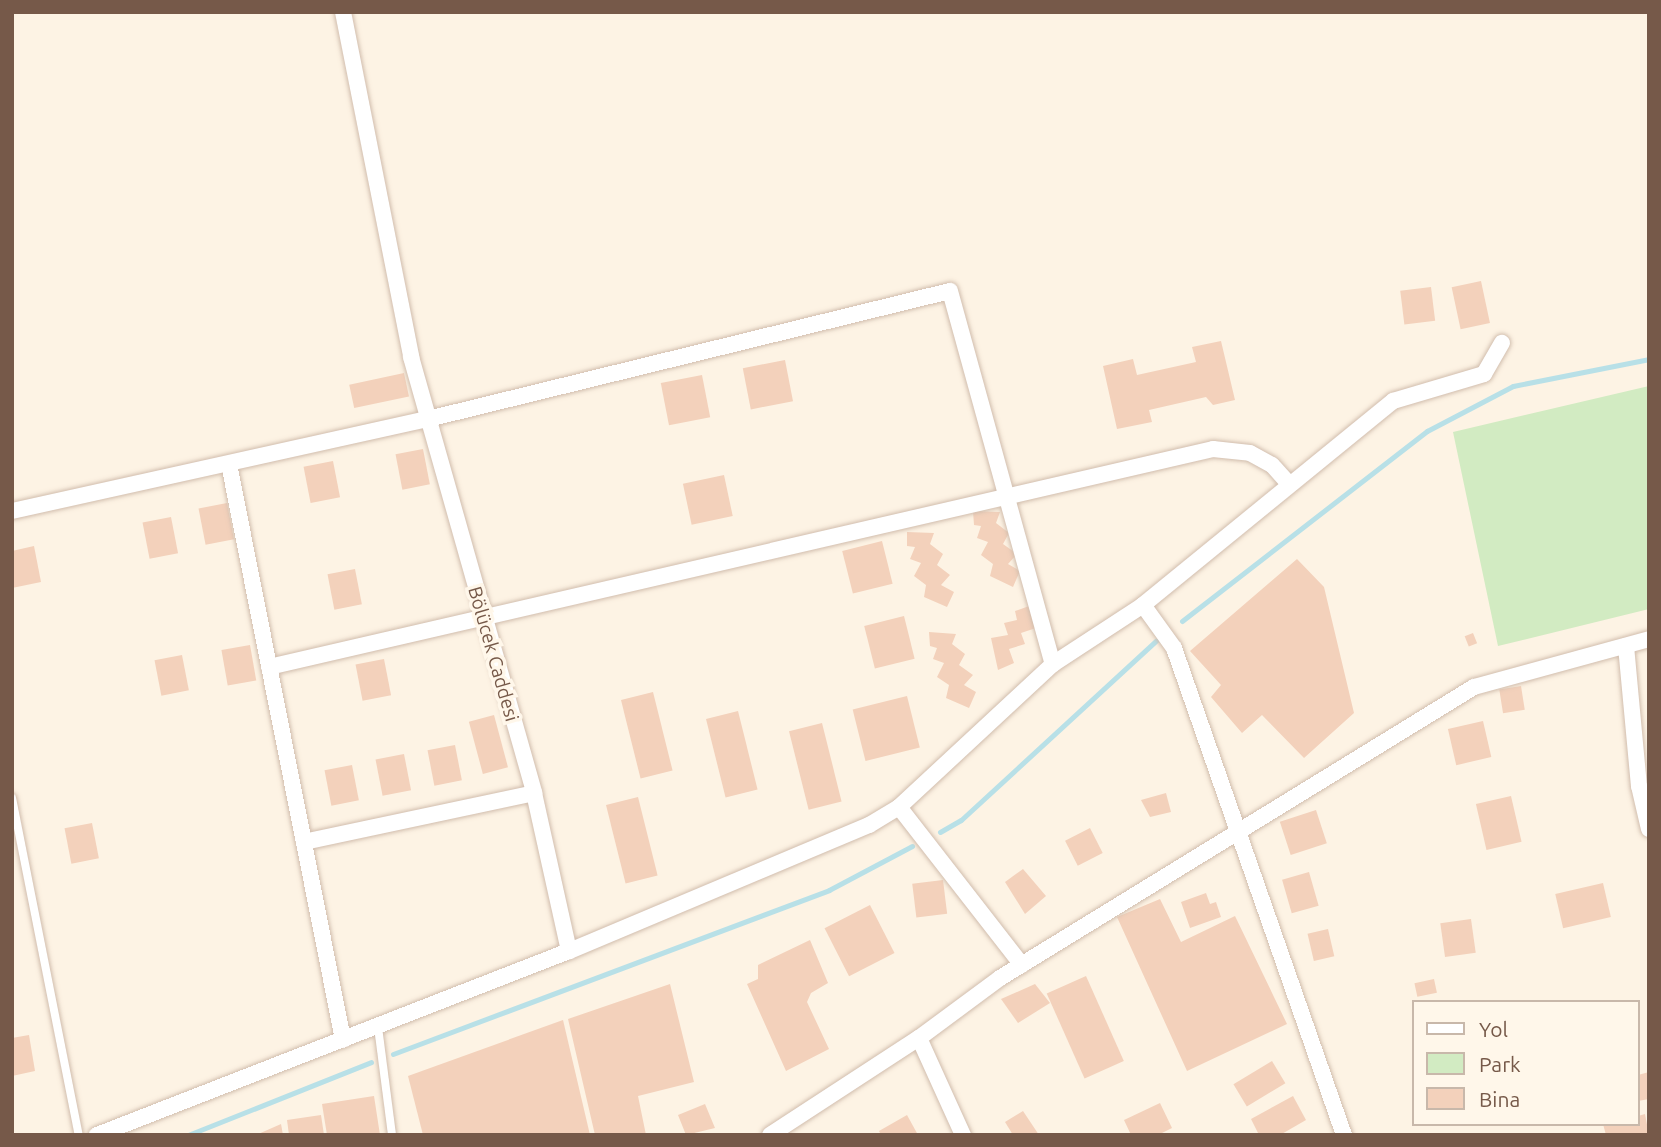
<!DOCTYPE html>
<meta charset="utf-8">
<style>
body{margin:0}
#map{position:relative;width:1661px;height:1147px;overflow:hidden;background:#fdf3e4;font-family:Ubuntu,sans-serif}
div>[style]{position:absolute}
.green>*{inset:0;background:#d2ebc2}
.stream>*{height:5px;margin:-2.5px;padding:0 2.5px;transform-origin:2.5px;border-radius:2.5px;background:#b8e0e7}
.building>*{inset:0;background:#f3d1bb;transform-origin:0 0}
.roads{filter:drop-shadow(0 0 2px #d1bdad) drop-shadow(0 0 2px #d1bdad)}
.lane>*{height:8px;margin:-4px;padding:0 4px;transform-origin:4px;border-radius:4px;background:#fff}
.street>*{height:16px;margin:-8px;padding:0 8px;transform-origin:8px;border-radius:8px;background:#fff}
span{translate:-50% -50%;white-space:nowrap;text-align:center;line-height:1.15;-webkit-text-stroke:7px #fff7ea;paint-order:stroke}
.street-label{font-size:19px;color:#765949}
.frame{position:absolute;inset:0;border:14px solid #765949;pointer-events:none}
.legend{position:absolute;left:1412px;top:1000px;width:228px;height:126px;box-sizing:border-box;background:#fff7ea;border:2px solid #c8b8aa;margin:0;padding:9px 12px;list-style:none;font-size:21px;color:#765949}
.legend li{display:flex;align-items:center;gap:14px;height:35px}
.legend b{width:35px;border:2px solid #c8b8aa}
</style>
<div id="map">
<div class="green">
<div style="clip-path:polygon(1649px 386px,1649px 609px,1498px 646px,1453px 432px)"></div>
</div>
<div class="stream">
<div style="left:1182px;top:621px;width:310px;rotate:-37.8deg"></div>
<div style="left:1427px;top:431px;width:97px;rotate:-27.6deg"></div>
<div style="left:1513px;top:386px;width:139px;rotate:-11.2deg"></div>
<div style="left:940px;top:832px;width:24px;rotate:-30deg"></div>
<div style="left:961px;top:820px;width:265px;rotate:-42.6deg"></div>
<div style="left:393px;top:1054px;width:466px;rotate:-20.6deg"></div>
<div style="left:829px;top:890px;width:94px;rotate:-27.9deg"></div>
<div style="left:188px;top:1135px;width:197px;rotate:-21.7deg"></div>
</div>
<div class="building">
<div style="left:1481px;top:281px;width:43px;height:30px;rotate:78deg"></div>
<div style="left:1431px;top:287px;width:34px;height:31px;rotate:83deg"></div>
<div style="clip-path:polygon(1221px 341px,1235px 400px,1213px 405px,1206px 397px,1149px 410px,1152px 422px,1117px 429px,1103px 366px,1133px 359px,1137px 375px,1196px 362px,1192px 347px)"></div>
<div style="left:785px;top:360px;width:42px;height:43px;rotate:79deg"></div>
<div style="left:404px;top:373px;width:24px;height:56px;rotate:78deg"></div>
<div style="left:702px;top:375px;width:43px;height:42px;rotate:79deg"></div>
<div style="left:423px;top:449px;width:36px;height:28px;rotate:79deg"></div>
<div style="left:333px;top:461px;width:37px;height:30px;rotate:79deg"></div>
<div style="left:724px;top:475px;width:42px;height:42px;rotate:78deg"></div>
<div style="left:227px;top:503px;width:37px;height:29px;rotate:79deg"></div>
<div style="clip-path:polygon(973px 511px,1000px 512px,996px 523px,1009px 533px,1003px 544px,1017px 554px,1008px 564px,1020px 571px,1013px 587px,990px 576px,993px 564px,981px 555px,988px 542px,977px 538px,981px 526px,974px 525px)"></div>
<div style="left:171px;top:517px;width:37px;height:29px;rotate:79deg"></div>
<div style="clip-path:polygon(907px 532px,934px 533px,930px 544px,943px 554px,937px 565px,950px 575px,941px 585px,954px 592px,947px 607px,924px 597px,926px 585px,914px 576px,921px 563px,910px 559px,915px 547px,907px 546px)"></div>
<div style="left:882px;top:541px;width:44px;height:41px;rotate:76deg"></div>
<div style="clip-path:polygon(34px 546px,41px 582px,12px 588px,12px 551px)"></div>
<div style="clip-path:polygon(1297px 559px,1324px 587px,1354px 713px,1304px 758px,1262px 715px,1242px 733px,1211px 697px,1221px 685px,1190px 651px)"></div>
<div style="left:355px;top:569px;width:36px;height:28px;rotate:79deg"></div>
<div style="clip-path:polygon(1032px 605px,1039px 627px,1021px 633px,1025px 644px,1009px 649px,1014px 663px,998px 670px,991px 638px,1008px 635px,1004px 623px,1017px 620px,1015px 611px)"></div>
<div style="left:904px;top:616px;width:44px;height:41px;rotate:76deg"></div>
<div style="clip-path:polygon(929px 632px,956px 634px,952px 644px,965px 654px,959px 665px,973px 675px,964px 685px,976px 692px,969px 708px,946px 698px,949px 685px,937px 677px,944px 663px,933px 659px,937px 648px,930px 646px)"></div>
<div style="left:1473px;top:633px;width:11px;height:9px;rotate:68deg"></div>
<div style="left:250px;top:645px;width:36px;height:29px;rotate:80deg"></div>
<div style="left:182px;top:655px;width:36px;height:28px;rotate:79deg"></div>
<div style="left:384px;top:659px;width:37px;height:29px;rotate:79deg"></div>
<div style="left:1521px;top:686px;width:24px;height:22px;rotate:81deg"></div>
<div style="left:653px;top:692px;width:81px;height:33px;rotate:76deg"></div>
<div style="left:907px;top:696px;width:53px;height:56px;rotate:76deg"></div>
<div style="left:738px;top:711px;width:81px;height:33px;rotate:76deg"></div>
<div style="left:494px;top:715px;width:54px;height:26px;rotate:75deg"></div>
<div style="left:1483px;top:721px;width:37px;height:36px;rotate:77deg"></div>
<div style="left:822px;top:723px;width:81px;height:34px;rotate:76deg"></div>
<div style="left:455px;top:745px;width:36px;height:28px;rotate:79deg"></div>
<div style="left:404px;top:754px;width:37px;height:29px;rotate:79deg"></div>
<div style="left:352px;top:765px;width:36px;height:28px;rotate:79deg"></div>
<div style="clip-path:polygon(1166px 793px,1171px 812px,1150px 817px,1141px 800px)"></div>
<div style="left:1511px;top:796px;width:47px;height:36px;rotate:77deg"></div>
<div style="left:638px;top:797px;width:81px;height:33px;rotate:76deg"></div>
<div style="left:1316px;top:810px;width:35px;height:38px;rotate:72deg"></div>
<div style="left:92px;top:823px;width:36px;height:28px;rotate:79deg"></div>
<div style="left:1090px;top:828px;width:28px;height:28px;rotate:63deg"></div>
<div style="clip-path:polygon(1023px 869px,1046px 896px,1025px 914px,1005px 882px)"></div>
<div style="left:1309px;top:872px;width:35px;height:28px;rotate:74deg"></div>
<div style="left:943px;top:880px;width:34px;height:31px;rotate:83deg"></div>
<div style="left:1603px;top:883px;width:35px;height:49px;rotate:77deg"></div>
<div style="clip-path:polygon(1206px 893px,1210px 904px,1216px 902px,1221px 917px,1190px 928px,1181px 902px)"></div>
<div style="clip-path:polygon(1160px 899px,1181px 942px,1235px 916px,1287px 1024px,1187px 1071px,1117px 917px)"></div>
<div style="left:870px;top:905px;width:54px;height:51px;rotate:63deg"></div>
<div style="left:1471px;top:919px;width:34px;height:31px;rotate:82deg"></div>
<div style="left:1328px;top:929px;width:28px;height:21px;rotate:77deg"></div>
<div style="clip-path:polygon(810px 940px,828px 983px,811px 993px,807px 1002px,829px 1049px,786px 1071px,747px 984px,758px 979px,758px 965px)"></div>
<div style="left:1086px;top:976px;width:93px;height:43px;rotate:66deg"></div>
<div style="left:1434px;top:979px;width:14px;height:20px;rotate:78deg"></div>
<div style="clip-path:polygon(670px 984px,694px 1082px,638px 1096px,646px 1135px,595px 1135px,568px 1019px)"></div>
<div style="clip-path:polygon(1035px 984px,1050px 1003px,1018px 1023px,1001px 999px)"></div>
<div style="clip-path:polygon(563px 1020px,590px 1135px,423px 1135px,408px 1076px)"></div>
<div style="clip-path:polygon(29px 1035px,35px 1071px,12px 1076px,12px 1038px)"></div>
<div style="left:1272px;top:1061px;width:26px;height:45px;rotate:59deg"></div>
<div style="clip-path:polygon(1649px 1072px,1649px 1099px,1638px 1101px,1638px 1075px)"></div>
<div style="clip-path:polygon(374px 1096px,380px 1135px,327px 1135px,322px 1104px)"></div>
<div style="clip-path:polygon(1293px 1096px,1306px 1120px,1280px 1135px,1259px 1135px,1251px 1119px)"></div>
<div style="clip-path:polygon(1160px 1103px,1172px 1128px,1158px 1135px,1131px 1135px,1124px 1120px)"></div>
<div style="clip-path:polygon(705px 1104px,715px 1128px,686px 1135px,678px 1115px)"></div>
<div style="clip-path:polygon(1023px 1111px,1039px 1135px,1013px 1135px,1005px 1122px)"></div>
<div style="clip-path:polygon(1645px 1114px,1649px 1135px,1606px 1135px,1603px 1124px,1638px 1124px,1638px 1116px)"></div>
<div style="clip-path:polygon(321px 1115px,324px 1135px,289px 1135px,287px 1120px)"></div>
<div style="clip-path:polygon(907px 1115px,918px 1135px,881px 1135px,879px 1131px)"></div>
<div style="clip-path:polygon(281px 1124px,283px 1135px,256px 1135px)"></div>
</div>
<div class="roads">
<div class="lane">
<div style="left:12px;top:798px;width:344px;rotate:78.8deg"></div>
<div style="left:378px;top:1027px;width:109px;rotate:82.6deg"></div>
</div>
<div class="street">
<div style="left:343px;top:12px;width:352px;rotate:78.8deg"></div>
<div style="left:411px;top:357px;width:453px;rotate:74.2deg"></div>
<div style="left:534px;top:793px;width:162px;rotate:77.5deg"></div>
<div style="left:229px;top:464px;width:587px;rotate:78.8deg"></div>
<div style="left:12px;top:511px;width:426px;rotate:-12.5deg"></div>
<div style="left:428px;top:419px;width:537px;rotate:-13.78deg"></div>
<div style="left:950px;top:291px;width:387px;rotate:74.6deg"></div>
<div style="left:1053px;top:664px;width:210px;rotate:137.1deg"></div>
<div style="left:899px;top:807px;width:35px;rotate:149deg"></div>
<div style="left:869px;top:825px;width:325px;rotate:157.2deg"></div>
<div style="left:569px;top:951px;width:507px;rotate:158.7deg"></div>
<div style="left:1143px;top:605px;width:53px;rotate:54.2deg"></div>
<div style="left:1174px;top:648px;width:516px;rotate:70.76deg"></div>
<div style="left:1626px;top:646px;width:141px;rotate:84.7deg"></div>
<div style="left:1639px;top:786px;width:44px;rotate:76.9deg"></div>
<div style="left:1053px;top:664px;width:108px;rotate:-33.2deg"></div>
<div style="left:1143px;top:605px;width:323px;rotate:-39.2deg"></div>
<div style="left:1393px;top:401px;width:95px;rotate:-16.5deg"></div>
<div style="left:1484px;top:374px;width:36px;rotate:-60deg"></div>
<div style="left:269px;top:667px;width:969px;rotate:-13deg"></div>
<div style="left:1213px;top:449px;width:37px;rotate:6deg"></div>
<div style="left:1250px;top:453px;width:25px;rotate:29deg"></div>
<div style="left:1272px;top:465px;width:24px;rotate:48deg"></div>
<div style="left:899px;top:807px;width:200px;rotate:52.1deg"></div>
<div style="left:304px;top:842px;width:235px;rotate:-12deg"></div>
<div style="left:919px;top:1038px;width:107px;rotate:65.6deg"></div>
<div style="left:770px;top:1135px;width:178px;rotate:-33.1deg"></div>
<div style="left:919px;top:1038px;width:101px;rotate:-36.5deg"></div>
<div style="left:1000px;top:978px;width:556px;rotate:-31.55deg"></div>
<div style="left:1474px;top:687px;width:181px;rotate:-15.3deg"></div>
</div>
</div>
<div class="street-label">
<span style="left:493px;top:654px;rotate:74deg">Bölücek Caddesi</span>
</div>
<div class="frame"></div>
<ul class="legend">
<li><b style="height:9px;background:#fff"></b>Yol</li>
<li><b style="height:19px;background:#d2ebc2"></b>Park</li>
<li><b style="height:19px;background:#f3d1bb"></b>Bina</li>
</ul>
</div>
